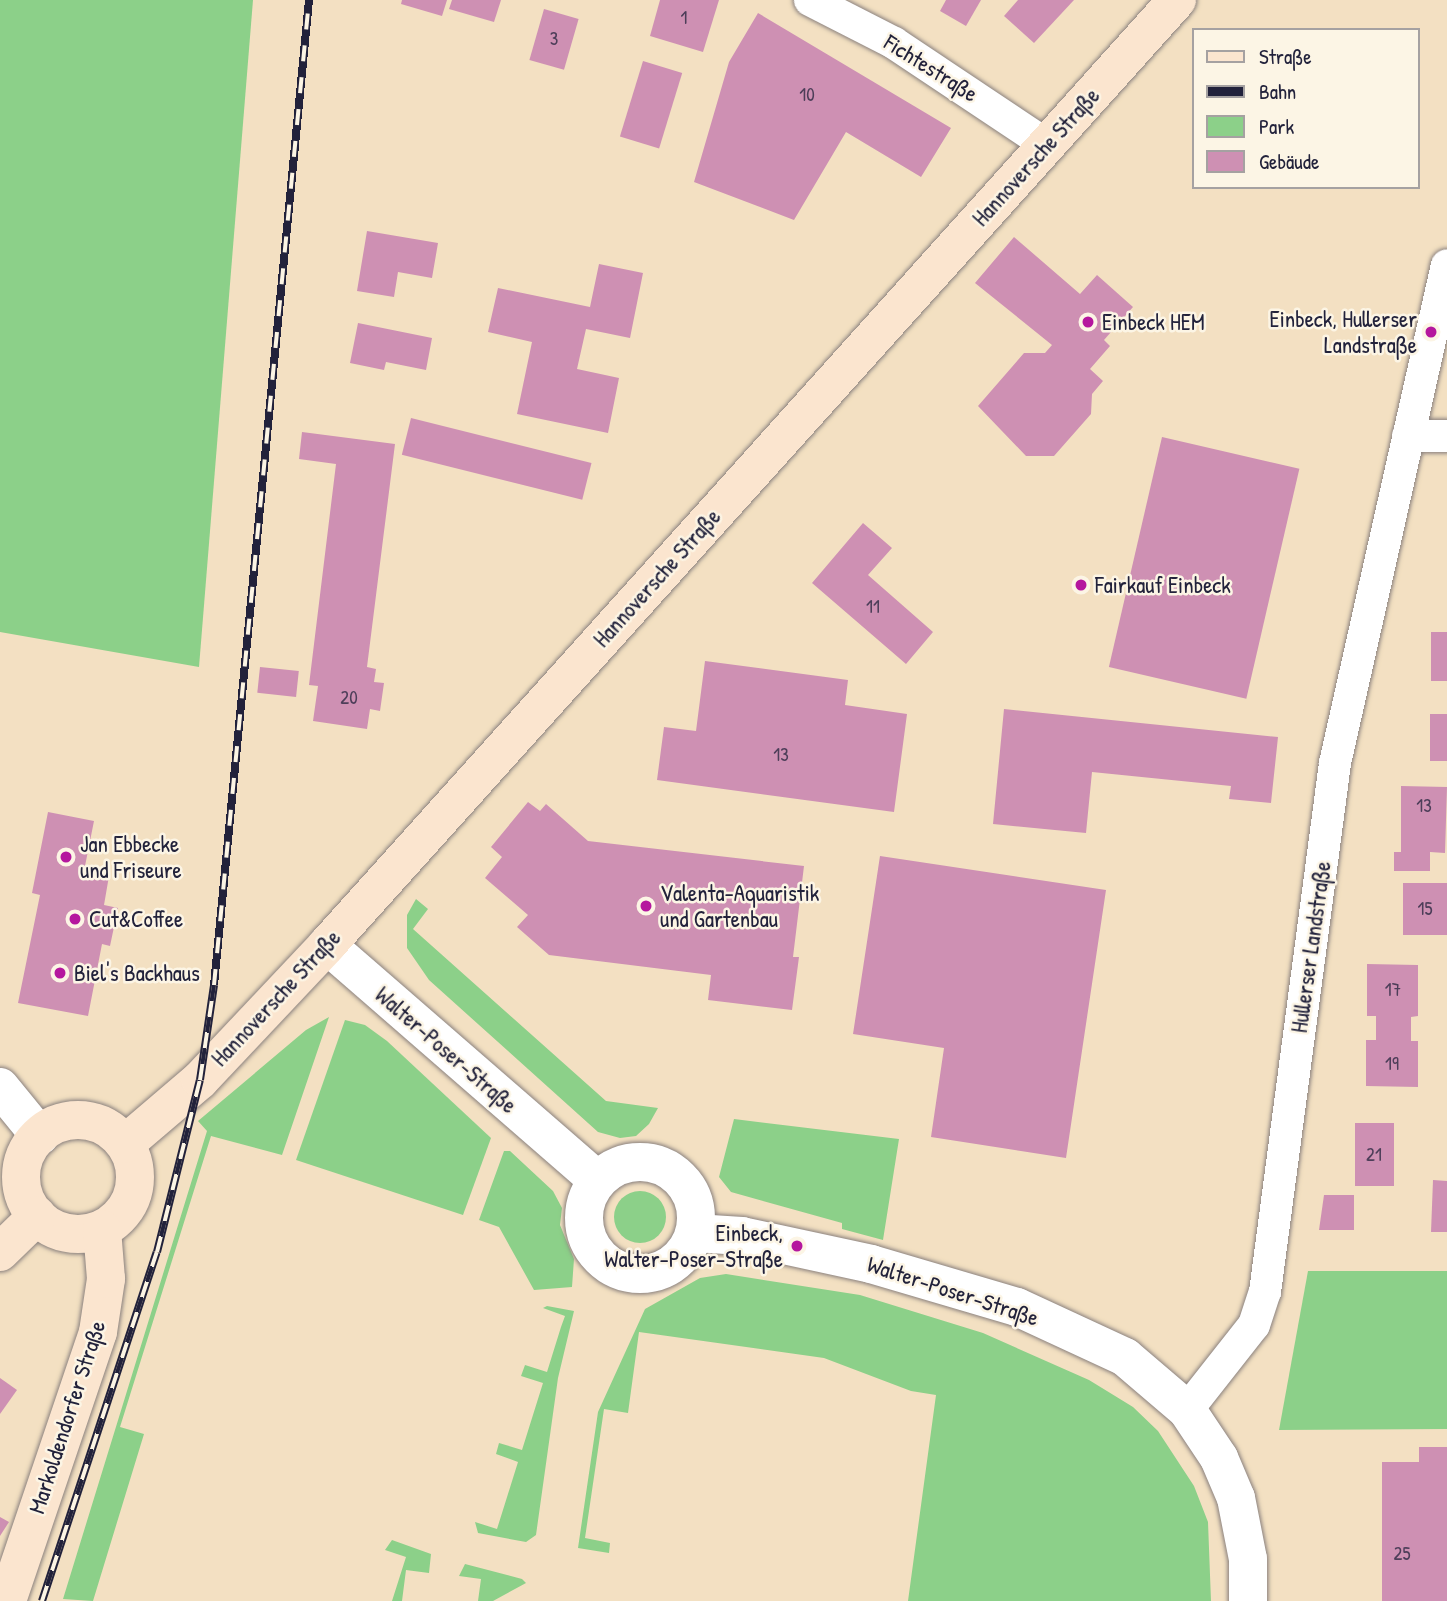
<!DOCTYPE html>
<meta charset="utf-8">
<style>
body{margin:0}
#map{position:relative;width:1447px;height:1601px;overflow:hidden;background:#f3e0c2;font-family:"Patrick Hand",sans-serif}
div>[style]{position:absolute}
.green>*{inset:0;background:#8cd089}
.round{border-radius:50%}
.building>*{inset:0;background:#ce90b3;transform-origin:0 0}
.roads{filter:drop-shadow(0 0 2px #8a817e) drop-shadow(0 0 2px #8a817e)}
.minor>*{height:32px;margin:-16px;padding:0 16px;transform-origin:16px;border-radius:16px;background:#fff}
.tertiary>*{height:38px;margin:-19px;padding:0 19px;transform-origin:19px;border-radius:19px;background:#fff}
.tertiary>.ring{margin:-19px;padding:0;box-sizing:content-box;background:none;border:38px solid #fff;border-radius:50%}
.secondary>*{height:38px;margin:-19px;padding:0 19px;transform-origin:19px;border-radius:19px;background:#fbe5cf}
.secondary>.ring{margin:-19px;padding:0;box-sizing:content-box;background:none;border:38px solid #fbe5cf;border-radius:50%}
.rail>*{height:8px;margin-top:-4px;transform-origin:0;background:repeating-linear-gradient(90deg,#fcf5e5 0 16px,#22223b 0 32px);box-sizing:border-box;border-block:2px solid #22223b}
.dots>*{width:19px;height:19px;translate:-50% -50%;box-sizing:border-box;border:4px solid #fcf5e5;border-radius:50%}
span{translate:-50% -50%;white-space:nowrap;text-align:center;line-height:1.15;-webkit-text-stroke:5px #fcf5e5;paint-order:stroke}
.number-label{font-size:19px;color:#4d3e59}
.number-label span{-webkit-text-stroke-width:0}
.street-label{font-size:23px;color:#22223b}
.poi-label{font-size:23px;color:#22223b}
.right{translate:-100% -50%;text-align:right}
.left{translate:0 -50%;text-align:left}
.legend{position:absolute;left:1192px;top:28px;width:228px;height:161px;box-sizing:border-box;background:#fcf5e5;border:2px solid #a5a1a1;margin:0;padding:9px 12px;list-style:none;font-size:21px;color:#22223b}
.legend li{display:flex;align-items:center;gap:14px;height:35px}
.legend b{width:35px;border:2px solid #a5a1a1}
</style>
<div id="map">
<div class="green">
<div style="clip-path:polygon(0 0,253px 0,199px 667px,0 632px)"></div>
<div style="clip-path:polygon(416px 899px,428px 909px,413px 929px,606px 1101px,658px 1108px,649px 1124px,636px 1136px,620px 1138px,598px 1132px,429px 980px,407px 948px,407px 915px)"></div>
<div style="clip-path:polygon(329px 1017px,282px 1155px,211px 1136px,120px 1427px,144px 1434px,93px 1601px,63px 1599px,207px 1131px,198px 1121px,306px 1030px)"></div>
<div style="clip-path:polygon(345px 1020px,365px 1025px,387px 1041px,491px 1138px,463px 1215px,296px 1160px)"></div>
<div style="clip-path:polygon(734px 1119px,899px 1139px,883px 1240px,842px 1229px,842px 1223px,731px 1192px,719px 1177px)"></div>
<div style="clip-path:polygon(504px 1151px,510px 1151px,553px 1191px,562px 1208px,560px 1225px,574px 1259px,572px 1287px,534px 1290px,499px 1227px,479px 1220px)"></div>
<div class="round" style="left:614px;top:1191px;width:52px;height:52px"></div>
<div style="clip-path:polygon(1308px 1271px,1447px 1271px,1447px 1429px,1279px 1430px)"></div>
<div style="clip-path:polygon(726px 1274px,860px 1295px,983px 1333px,1089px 1380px,1133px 1407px,1158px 1431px,1194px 1486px,1208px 1522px,1211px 1601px,908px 1601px,936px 1395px,911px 1391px,824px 1358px,639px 1332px,628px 1413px,604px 1409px,585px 1538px,610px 1543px,609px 1553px,578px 1548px,598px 1412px,645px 1309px,700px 1278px)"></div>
<div style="clip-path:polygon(547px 1306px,574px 1311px,558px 1378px,536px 1535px,526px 1542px,478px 1533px,475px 1522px,497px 1529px,518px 1462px,496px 1454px,499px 1443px,522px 1450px,543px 1383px,521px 1376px,525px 1365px,547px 1372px,561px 1327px,565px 1316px,543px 1308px)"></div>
<div style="clip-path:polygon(392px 1540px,431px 1554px,429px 1573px,406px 1570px,402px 1601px,392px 1601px,406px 1557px,385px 1550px)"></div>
<div style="clip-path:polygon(465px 1564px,522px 1579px,526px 1583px,493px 1601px,478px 1601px,481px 1579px,459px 1576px)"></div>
</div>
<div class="building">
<div style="clip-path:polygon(402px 0,447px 0,442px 16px,401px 4px)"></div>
<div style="clip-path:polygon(452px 0,501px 0,494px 22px,449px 9px)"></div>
<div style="clip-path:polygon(660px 0,719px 0,703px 52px,650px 36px)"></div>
<div style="clip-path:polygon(946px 0,981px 0,966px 26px,940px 11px)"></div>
<div style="clip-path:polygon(1018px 0,1074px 0,1034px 43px,1004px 16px)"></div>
<div style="left:544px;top:9px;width:36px;height:53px;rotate:16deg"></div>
<div style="clip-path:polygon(758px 13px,951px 128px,921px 177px,846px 132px,794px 220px,694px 182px,729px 62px)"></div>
<div style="left:643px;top:61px;width:41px;height:79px;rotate:17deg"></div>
<div style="clip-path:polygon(367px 231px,438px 243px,432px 278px,398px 272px,394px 297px,357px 291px)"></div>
<div style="clip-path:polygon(1014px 237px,1080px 294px,1097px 275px,1133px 307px,1104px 340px,1110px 346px,1090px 369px,1103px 381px,1092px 394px,1091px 414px,1054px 456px,1026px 456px,978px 406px,1024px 353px,1045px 353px,1052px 345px,975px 283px)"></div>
<div style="clip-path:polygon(599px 264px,643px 273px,630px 338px,586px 329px,577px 369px,619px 378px,608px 433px,517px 414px,532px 342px,488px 332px,498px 288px,590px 307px)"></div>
<div style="clip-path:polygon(358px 323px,432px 338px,426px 370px,386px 362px,384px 370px,350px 363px)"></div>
<div style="left:411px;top:418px;width:186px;height:38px;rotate:14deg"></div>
<div style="clip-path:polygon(302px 432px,395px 444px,367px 667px,376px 669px,374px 682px,384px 683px,380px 711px,370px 709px,367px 729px,313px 721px,318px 686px,309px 685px,336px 464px,299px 459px)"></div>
<div style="left:1162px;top:437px;width:141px;height:236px;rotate:13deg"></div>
<div style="clip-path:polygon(863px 523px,892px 548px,868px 575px,933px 632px,906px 664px,812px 583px)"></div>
<div style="left:1431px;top:632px;width:16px;height:49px"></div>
<div style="clip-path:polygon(705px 661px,848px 680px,845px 705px,907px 714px,894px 812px,657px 780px,664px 727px,696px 731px)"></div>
<div style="left:260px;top:667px;width:39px;height:26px;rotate:6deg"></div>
<div style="clip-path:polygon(1004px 709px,1278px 737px,1271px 803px,1229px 799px,1231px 786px,1092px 772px,1086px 833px,993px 824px)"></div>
<div style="left:1430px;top:714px;width:17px;height:47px"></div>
<div style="clip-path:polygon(1401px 786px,1447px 787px,1445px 853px,1430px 852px,1430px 871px,1394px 871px,1394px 852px,1401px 852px)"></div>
<div style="clip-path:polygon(528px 802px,540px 811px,546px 804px,588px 841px,804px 866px,793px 957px,799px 957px,792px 1010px,708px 1000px,711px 975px,549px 955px,517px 927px,528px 915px,485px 878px,502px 857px,491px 847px)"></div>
<div style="clip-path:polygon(48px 812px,94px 821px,84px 871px,109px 876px,104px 905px,118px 908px,110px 946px,102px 944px,88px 1016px,18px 1003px,40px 895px,32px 893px)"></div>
<div style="clip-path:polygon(880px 856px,1106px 890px,1066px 1158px,931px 1137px,944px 1048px,853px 1034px)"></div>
<div style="left:1403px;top:883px;width:44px;height:52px"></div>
<div style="clip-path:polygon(1367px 964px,1418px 965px,1418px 1016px,1411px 1017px,1411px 1041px,1418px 1041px,1418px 1087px,1366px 1086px,1366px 1040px,1376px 1040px,1376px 1016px,1367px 1016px)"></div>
<div style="left:1355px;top:1123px;width:39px;height:63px"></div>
<div style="clip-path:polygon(1433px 1180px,1447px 1181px,1447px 1232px,1431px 1232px)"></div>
<div style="clip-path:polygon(1324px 1195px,1354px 1195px,1354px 1230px,1319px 1230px)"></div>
<div style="clip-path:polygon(0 1378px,17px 1390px,0 1414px)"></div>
<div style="clip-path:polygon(1419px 1447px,1447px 1447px,1447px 1601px,1382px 1601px,1382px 1462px,1419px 1462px)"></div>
<div style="clip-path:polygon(0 1517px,9px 1522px,0 1536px)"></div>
</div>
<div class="roads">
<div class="minor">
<div style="left:810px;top:0;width:94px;rotate:27.1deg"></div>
<div style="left:894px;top:43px;width:184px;rotate:33.7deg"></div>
<div style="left:1408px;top:436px;width:39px"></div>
<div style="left:1187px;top:1410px;width:108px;rotate:-51.8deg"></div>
<div style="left:1254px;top:1325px;width:35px;rotate:-72deg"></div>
<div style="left:1265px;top:1292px;width:534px;rotate:-82.46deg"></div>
<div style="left:1335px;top:763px;width:510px;rotate:-77.33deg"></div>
</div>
<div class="tertiary">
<div style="left:327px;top:945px;width:358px;rotate:41deg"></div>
<div style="left:0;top:1087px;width:63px;rotate:50.8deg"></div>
<div class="ring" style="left:584px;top:1162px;width:74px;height:74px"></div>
<div style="left:695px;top:1233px;width:47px;rotate:3.7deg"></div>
<div style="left:742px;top:1236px;width:132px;rotate:12.2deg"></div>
<div style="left:871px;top:1264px;width:152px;rotate:16.4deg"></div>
<div style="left:1017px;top:1307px;width:119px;rotate:24.8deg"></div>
<div style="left:1125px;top:1357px;width:82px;rotate:40.5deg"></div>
<div style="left:1187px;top:1410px;width:58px;rotate:56.3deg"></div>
<div style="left:1219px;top:1458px;width:43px;rotate:67deg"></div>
<div style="left:1236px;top:1498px;width:62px;rotate:78.9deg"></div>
<div style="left:1248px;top:1559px;width:42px;rotate:90deg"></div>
</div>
<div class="secondary">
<div class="ring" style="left:21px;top:1120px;width:76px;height:76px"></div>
<div style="left:125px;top:1144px;width:99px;rotate:-40.5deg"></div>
<div style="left:200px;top:1080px;width:185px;rotate:-46.7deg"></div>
<div style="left:327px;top:945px;width:1271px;rotate:-48.03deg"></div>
<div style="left:0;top:1252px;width:52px;rotate:-44.2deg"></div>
<div style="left:7px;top:1601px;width:284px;rotate:-71.3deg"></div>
<div style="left:98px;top:1332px;width:54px;rotate:-81.4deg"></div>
<div style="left:106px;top:1279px;width:50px;rotate:-94.6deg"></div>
</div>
</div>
<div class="rail">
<div style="left:42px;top:1601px;width:367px;rotate:-71.8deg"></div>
<div style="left:157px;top:1252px;width:177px;rotate:-76deg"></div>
<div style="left:200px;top:1080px;width:96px;rotate:-81.6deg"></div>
<div style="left:214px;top:985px;width:990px;rotate:-84.49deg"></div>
</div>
<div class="dots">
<div style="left:1088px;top:322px;background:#b5179e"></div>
<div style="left:1431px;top:332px;background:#b5179e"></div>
<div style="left:1081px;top:585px;background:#b5179e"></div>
<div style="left:66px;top:857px;background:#b5179e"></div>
<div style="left:646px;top:906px;background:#b5179e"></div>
<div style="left:75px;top:919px;background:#b5179e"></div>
<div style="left:60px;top:973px;background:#b5179e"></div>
<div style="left:797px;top:1246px;background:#b5179e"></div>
</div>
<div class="number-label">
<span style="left:684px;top:18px">1</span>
<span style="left:554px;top:39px">3</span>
<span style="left:807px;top:95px">10</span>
<span style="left:873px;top:607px">11</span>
<span style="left:349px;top:698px">20</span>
<span style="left:781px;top:755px">13</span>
<span style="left:1424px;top:806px">13</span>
<span style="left:1425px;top:909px">15</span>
<span style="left:1393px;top:990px">17</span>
<span style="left:1392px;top:1064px">19</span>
<span style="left:1374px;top:1155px">21</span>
<span style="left:1402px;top:1554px">25</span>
</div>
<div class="street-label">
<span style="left:931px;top:68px;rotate:32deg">Fichtestraße</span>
<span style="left:1036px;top:157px;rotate:-48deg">Hannoversche Straße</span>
<span style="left:657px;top:578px;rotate:-48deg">Hannoversche Straße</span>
<span style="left:1311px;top:947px;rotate:-82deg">Hullerser Landstraße</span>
<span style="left:276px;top:998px;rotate:-47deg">Hannoversche Straße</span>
<span style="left:446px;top:1050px;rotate:41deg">Walter-Poser-Straße</span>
<span style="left:953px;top:1291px;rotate:18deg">Walter-Poser-Straße</span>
<span style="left:67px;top:1417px;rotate:-72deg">Markoldendorfer Straße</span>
</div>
<div class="poi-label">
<span class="right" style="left:1417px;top:332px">Einbeck, Hullerser<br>Landstraße</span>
<span class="left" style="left:1102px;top:322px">Einbeck HEM</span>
<span class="left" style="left:1095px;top:585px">Fairkauf Einbeck</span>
<span class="left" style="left:80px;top:857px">Jan Ebbecke<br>und Friseure</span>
<span class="left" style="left:660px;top:906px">Valenta-Aquaristik<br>und Gartenbau</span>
<span class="left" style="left:89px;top:919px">Cut&amp;Coffee</span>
<span class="left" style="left:74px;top:973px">Biel's Backhaus</span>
<span class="right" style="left:783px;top:1246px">Einbeck,<br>Walter-Poser-Straße</span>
</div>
<ul class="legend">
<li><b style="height:9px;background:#fbe5cf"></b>Straße</li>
<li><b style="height:9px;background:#22223b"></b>Bahn</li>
<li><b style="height:19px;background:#8cd089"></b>Park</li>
<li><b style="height:19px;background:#ce90b3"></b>Gebäude</li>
</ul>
</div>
